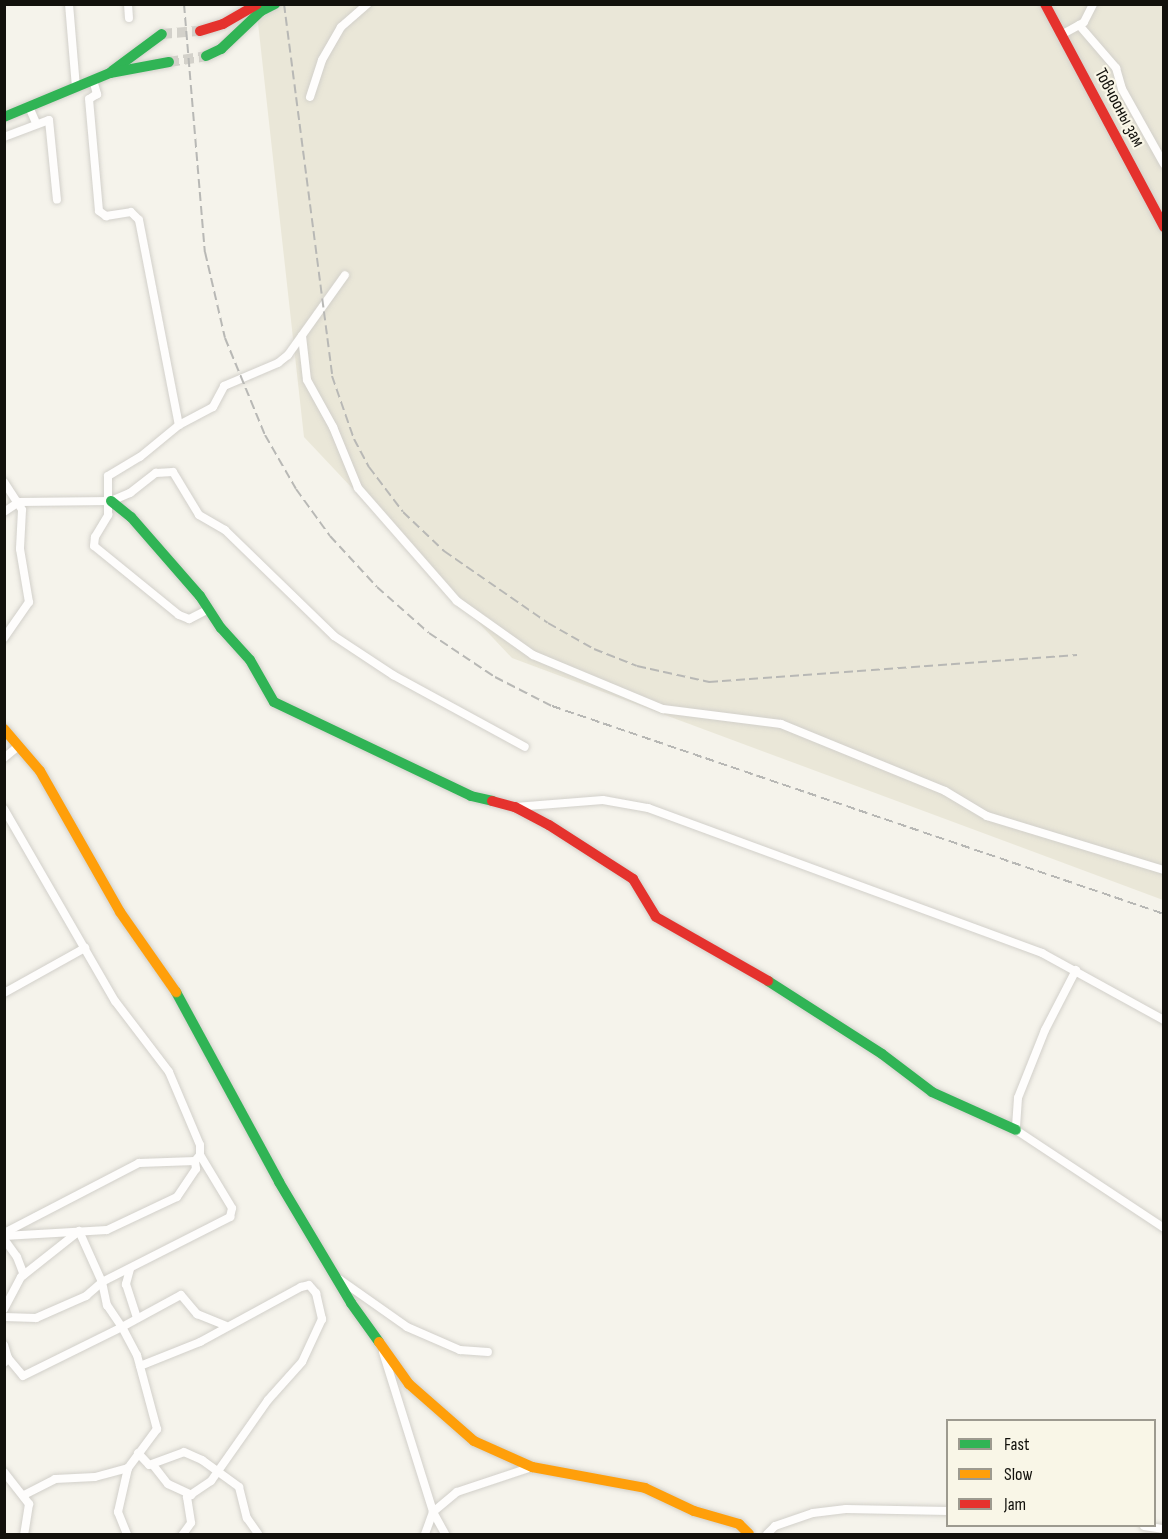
<!DOCTYPE html>
<meta charset="utf-8">
<style>
body{margin:0}
#map{position:relative;width:1168px;height:1539px;overflow:hidden;background:#f5f3eb;font-family:"Sofia Sans Condensed",sans-serif}
div>[style]{position:absolute}
.built>*{inset:0;background:#eae7d8}
.secondary-tunnel>*{height:10px;margin-top:-5px;transform-origin:0;background:repeating-linear-gradient(90deg,#d3d1ca 0 10px,transparent 0 15px)}
.roads{filter:drop-shadow(0 0 2px #d2d0ca) drop-shadow(0 0 2px #d2d0ca)}
.street>*{height:8px;margin:-4px;padding:0 4px;transform-origin:4px;border-radius:4px;background:#fefdfc}
.fast>*{height:10px;margin:-5px;padding:0 5px;transform-origin:5px;border-radius:5px;background:#30b455}
.slow>*{height:10px;margin:-5px;padding:0 5px;transform-origin:5px;border-radius:5px;background:#ff9f0a}
.jam>*{height:10px;margin:-5px;padding:0 5px;transform-origin:5px;border-radius:5px;background:#e5322d}
.rail>*{height:2px;margin-top:-1px;transform-origin:0;background:repeating-linear-gradient(90deg,#b8b8b5 0 9px,transparent 0 13.5px)}
span{translate:-50% -50%;white-space:nowrap;text-align:center;line-height:1.15;-webkit-text-stroke:4.5px #f9f6e7;paint-order:stroke}
.street-label{font-size:18px;color:#12110c}
.frame{position:absolute;inset:0;border:6px solid #12110c;pointer-events:none}
.legend{position:absolute;left:946px;top:1419px;width:210px;height:108px;box-sizing:border-box;background:#f9f6e7;border:2px solid #9d9a8f;margin:0;padding:8px 10px;list-style:none;font-size:18px;color:#12110c}
.legend li{display:flex;align-items:center;gap:12px;height:30px}
.legend b{width:30px;border:2px solid #9d9a8f}
</style>
<div id="map">
<div class="built">
<div style="clip-path:polygon(256px 5px,1163px 5px,1163px 900px,512px 658px,304px 437px)"></div>
</div>
<div class="secondary-tunnel">
<div style="left:162px;top:34px;width:38px;rotate:-5deg"></div>
<div style="left:169px;top:62px;width:37px;rotate:-9deg"></div>
</div>
<div class="roads">
<div class="street">
<div style="left:69px;top:4px;width:83px;rotate:85.2deg"></div>
<div style="left:128px;top:4px;width:14px;rotate:86deg"></div>
<div style="left:1079px;top:25px;width:57px;rotate:49.3deg"></div>
<div style="left:1116px;top:68px;width:22px;rotate:74deg"></div>
<div style="left:1122px;top:89px;width:86px;rotate:60.8deg"></div>
<div style="left:1061px;top:35px;width:26px;rotate:-29deg"></div>
<div style="left:1084px;top:22px;width:20px;rotate:-63deg"></div>
<div style="left:93px;top:80px;width:15px;rotate:74deg"></div>
<div style="left:97px;top:94px;width:9px;rotate:148deg"></div>
<div style="left:89px;top:99px;width:112px;rotate:84.9deg"></div>
<div style="left:99px;top:211px;width:9px;rotate:36deg"></div>
<div style="left:106px;top:216px;width:25px;rotate:-9deg"></div>
<div style="left:131px;top:212px;width:11px;rotate:45deg"></div>
<div style="left:139px;top:220px;width:209px;rotate:79deg"></div>
<div style="left:310px;top:97px;width:39px;rotate:-72deg"></div>
<div style="left:322px;top:60px;width:38px;rotate:-60deg"></div>
<div style="left:341px;top:27px;width:35px;rotate:-41deg"></div>
<div style="left:29px;top:107px;width:17px;rotate:66deg"></div>
<div style="left:4px;top:137px;width:48px;rotate:-20.7deg"></div>
<div style="left:49px;top:120px;width:80px;rotate:84.3deg"></div>
<div style="left:302px;top:336px;width:44px;rotate:83.5deg"></div>
<div style="left:307px;top:380px;width:54px;rotate:61deg"></div>
<div style="left:333px;top:427px;width:66px;rotate:67.7deg"></div>
<div style="left:358px;top:488px;width:150px;rotate:48.8deg"></div>
<div style="left:457px;top:601px;width:93px;rotate:35.4deg"></div>
<div style="left:533px;top:655px;width:141px;rotate:22.6deg"></div>
<div style="left:663px;top:709px;width:119px;rotate:7.2deg"></div>
<div style="left:781px;top:724px;width:177px;rotate:22.2deg"></div>
<div style="left:945px;top:791px;width:49px;rotate:30.8deg"></div>
<div style="left:987px;top:816px;width:185px;rotate:17deg"></div>
<div style="left:4px;top:482px;width:33px;rotate:57deg"></div>
<div style="left:22px;top:510px;width:39px;rotate:93deg"></div>
<div style="left:20px;top:549px;width:54px;rotate:80.4deg"></div>
<div style="left:29px;top:602px;width:44px;rotate:124.8deg"></div>
<div style="left:4px;top:512px;width:18px;rotate:-34deg"></div>
<div style="left:19px;top:502px;width:92px;rotate:-0.6deg"></div>
<div style="left:111px;top:501px;width:21px;rotate:-23deg"></div>
<div style="left:130px;top:493px;width:33px;rotate:-38deg"></div>
<div style="left:156px;top:473px;width:17px;rotate:-3deg"></div>
<div style="left:173px;top:472px;width:50px;rotate:58.8deg"></div>
<div style="left:199px;top:515px;width:30px;rotate:30deg"></div>
<div style="left:225px;top:530px;width:152px;rotate:44.2deg"></div>
<div style="left:334px;top:636px;width:71px;rotate:33.5deg"></div>
<div style="left:393px;top:675px;width:150px;rotate:28.6deg"></div>
<div style="left:207px;top:610px;width:20px;rotate:153deg"></div>
<div style="left:189px;top:619px;width:11px;rotate:-158deg"></div>
<div style="left:179px;top:615px;width:109px;rotate:-140.9deg"></div>
<div style="left:94px;top:546px;width:9px;rotate:-84deg"></div>
<div style="left:95px;top:537px;width:26px;rotate:-59deg"></div>
<div style="left:108px;top:515px;width:39px;rotate:-90deg"></div>
<div style="left:108px;top:476px;width:37px;rotate:-31deg"></div>
<div style="left:140px;top:457px;width:50px;rotate:-39.4deg"></div>
<div style="left:179px;top:425px;width:38px;rotate:-28deg"></div>
<div style="left:213px;top:407px;width:24px;rotate:-62deg"></div>
<div style="left:224px;top:386px;width:59px;rotate:-23.1deg"></div>
<div style="left:278px;top:363px;width:13px;rotate:-39deg"></div>
<div style="left:288px;top:355px;width:98px;rotate:-54.5deg"></div>
<div style="left:4px;top:758px;width:17px;rotate:-40deg"></div>
<div style="left:515px;top:807px;width:88px;rotate:-4.5deg"></div>
<div style="left:603px;top:800px;width:46px;rotate:10.1deg"></div>
<div style="left:648px;top:808px;width:420px;rotate:20.2deg"></div>
<div style="left:1042px;top:953px;width:139px;rotate:28.8deg"></div>
<div style="left:4px;top:809px;width:222px;rotate:60deg"></div>
<div style="left:115px;top:1001px;width:89px;rotate:52.7deg"></div>
<div style="left:169px;top:1072px;width:79px;rotate:67deg"></div>
<div style="left:200px;top:1145px;width:10px;rotate:90deg"></div>
<div style="left:200px;top:1155px;width:8px;rotate:130deg"></div>
<div style="left:195px;top:1161px;width:56px;rotate:178deg"></div>
<div style="left:139px;top:1163px;width:152px;rotate:152.6deg"></div>
<div style="left:1076px;top:970px;width:68px;rotate:117.3deg"></div>
<div style="left:1045px;top:1030px;width:73px;rotate:111.7deg"></div>
<div style="left:1018px;top:1098px;width:32px;rotate:94deg"></div>
<div style="left:1016px;top:1130px;width:178px;rotate:33.5deg"></div>
<div style="left:4px;top:993px;width:93px;rotate:-29.1deg"></div>
<div style="left:4px;top:1236px;width:103px;rotate:-3.3deg"></div>
<div style="left:107px;top:1230px;width:77px;rotate:-25.2deg"></div>
<div style="left:177px;top:1197px;width:34px;rotate:-56deg"></div>
<div style="left:196px;top:1169px;width:8px;rotate:-97deg"></div>
<div style="left:4px;top:1239px;width:22px;rotate:54deg"></div>
<div style="left:17px;top:1257px;width:19px;rotate:69deg"></div>
<div style="left:130px;top:1269px;width:16px;rotate:105deg"></div>
<div style="left:126px;top:1284px;width:36px;rotate:72deg"></div>
<div style="left:339px;top:1279px;width:83px;rotate:35.2deg"></div>
<div style="left:407px;top:1327px;width:58px;rotate:23.5deg"></div>
<div style="left:460px;top:1350px;width:28px;rotate:4deg"></div>
<div style="left:4px;top:1309px;width:36px;rotate:-62deg"></div>
<div style="left:21px;top:1277px;width:74px;rotate:-38.4deg"></div>
<div style="left:79px;top:1231px;width:56px;rotate:65.7deg"></div>
<div style="left:102px;top:1282px;width:24px;rotate:78deg"></div>
<div style="left:107px;top:1305px;width:27px;rotate:56deg"></div>
<div style="left:122px;top:1327px;width:67px;rotate:-28.5deg"></div>
<div style="left:181px;top:1295px;width:25px;rotate:50deg"></div>
<div style="left:197px;top:1314px;width:31px;rotate:22deg"></div>
<div style="left:4px;top:1317px;width:32px;rotate:2deg"></div>
<div style="left:36px;top:1318px;width:55px;rotate:-23.7deg"></div>
<div style="left:86px;top:1296px;width:21px;rotate:-41deg"></div>
<div style="left:102px;top:1282px;width:144px;rotate:-26.9deg"></div>
<div style="left:230px;top:1217px;width:9px;rotate:-77deg"></div>
<div style="left:232px;top:1208px;width:62px;rotate:-121.1deg"></div>
<div style="left:4px;top:1345px;width:14px;rotate:73deg"></div>
<div style="left:8px;top:1358px;width:6px;rotate:129deg"></div>
<div style="left:383px;top:1352px;width:168px;rotate:72.6deg"></div>
<div style="left:433px;top:1512px;width:25px;rotate:61deg"></div>
<div style="left:8px;top:1358px;width:23px;rotate:50deg"></div>
<div style="left:23px;top:1376px;width:110px;rotate:-26.3deg"></div>
<div style="left:122px;top:1327px;width:32px;rotate:62deg"></div>
<div style="left:137px;top:1355px;width:77px;rotate:74.9deg"></div>
<div style="left:157px;top:1429px;width:49px;rotate:126.6deg"></div>
<div style="left:128px;top:1468px;width:45px;rotate:102.8deg"></div>
<div style="left:118px;top:1512px;width:24px;rotate:68deg"></div>
<div style="left:140px;top:1366px;width:65px;rotate:-21.8deg"></div>
<div style="left:200px;top:1342px;width:115px;rotate:-28.6deg"></div>
<div style="left:301px;top:1287px;width:8px;rotate:-14deg"></div>
<div style="left:309px;top:1285px;width:11px;rotate:49deg"></div>
<div style="left:316px;top:1293px;width:27px;rotate:77deg"></div>
<div style="left:322px;top:1319px;width:47px;rotate:114.9deg"></div>
<div style="left:302px;top:1362px;width:51px;rotate:131.8deg"></div>
<div style="left:268px;top:1400px;width:99px;rotate:125.1deg"></div>
<div style="left:211px;top:1481px;width:29px;rotate:146deg"></div>
<div style="left:187px;top:1497px;width:26px;rotate:81deg"></div>
<div style="left:191px;top:1523px;width:14px;rotate:126deg"></div>
<div style="left:138px;top:1453px;width:16px;rotate:47deg"></div>
<div style="left:149px;top:1465px;width:37px;rotate:-20deg"></div>
<div style="left:184px;top:1452px;width:20px;rotate:24deg"></div>
<div style="left:202px;top:1460px;width:46px;rotate:36.1deg"></div>
<div style="left:239px;top:1487px;width:32px;rotate:76deg"></div>
<div style="left:247px;top:1518px;width:19px;rotate:55deg"></div>
<div style="left:153px;top:1465px;width:24px;rotate:52deg"></div>
<div style="left:168px;top:1484px;width:26px;rotate:25deg"></div>
<div style="left:4px;top:1472px;width:41px;rotate:52deg"></div>
<div style="left:29px;top:1504px;width:30px;rotate:99deg"></div>
<div style="left:24px;top:1495px;width:35px;rotate:-27deg"></div>
<div style="left:55px;top:1479px;width:40px;rotate:-2.9deg"></div>
<div style="left:95px;top:1477px;width:34px;rotate:-15deg"></div>
<div style="left:1144px;top:1526px;width:20px;rotate:9deg"></div>
<div style="left:425px;top:1534px;width:23px;rotate:-70deg"></div>
<div style="left:433px;top:1512px;width:31px;rotate:-40deg"></div>
<div style="left:457px;top:1492px;width:79px;rotate:-18.4deg"></div>
<div style="left:767px;top:1534px;width:11px;rotate:-45deg"></div>
<div style="left:775px;top:1526px;width:40px;rotate:-18.9deg"></div>
<div style="left:813px;top:1513px;width:33px;rotate:-7deg"></div>
<div style="left:846px;top:1509px;width:102px;rotate:1.1deg"></div>
</div>
<div class="fast">
<div style="left:206px;top:56px;width:17px;rotate:-25deg"></div>
<div style="left:221px;top:49px;width:55px;rotate:-43.5deg"></div>
<div style="left:261px;top:11px;width:16px;rotate:-27deg"></div>
<div style="left:112px;top:71px;width:62px;rotate:-36.5deg"></div>
<div style="left:4px;top:117px;width:115px;rotate:-22.5deg"></div>
<div style="left:110px;top:73px;width:60px;rotate:-10.6deg"></div>
<div style="left:111px;top:501px;width:26px;rotate:39deg"></div>
<div style="left:131px;top:517px;width:105px;rotate:48.9deg"></div>
<div style="left:200px;top:596px;width:38px;rotate:57deg"></div>
<div style="left:221px;top:628px;width:43px;rotate:47.8deg"></div>
<div style="left:250px;top:660px;width:48px;rotate:60.3deg"></div>
<div style="left:274px;top:702px;width:218px;rotate:25.5deg"></div>
<div style="left:471px;top:796px;width:22px;rotate:13deg"></div>
<div style="left:768px;top:981px;width:135px;rotate:32.6deg"></div>
<div style="left:882px;top:1054px;width:63px;rotate:37.2deg"></div>
<div style="left:932px;top:1092px;width:92px;rotate:24.3deg"></div>
<div style="left:176px;top:992px;width:216px;rotate:61.5deg"></div>
<div style="left:279px;top:1182px;width:141px;rotate:59.2deg"></div>
<div style="left:351px;top:1303px;width:48px;rotate:54.3deg"></div>
</div>
<div class="slow">
<div style="left:4px;top:729px;width:55px;rotate:49.4deg"></div>
<div style="left:40px;top:771px;width:162px;rotate:60.4deg"></div>
<div style="left:120px;top:912px;width:98px;rotate:55deg"></div>
<div style="left:379px;top:1342px;width:52px;rotate:54.5deg"></div>
<div style="left:409px;top:1384px;width:86px;rotate:41.2deg"></div>
<div style="left:474px;top:1441px;width:64px;rotate:24.1deg"></div>
<div style="left:532px;top:1467px;width:115px;rotate:10.5deg"></div>
<div style="left:645px;top:1488px;width:54px;rotate:25.1deg"></div>
<div style="left:694px;top:1511px;width:47px;rotate:16.1deg"></div>
<div style="left:739px;top:1524px;width:14px;rotate:45deg"></div>
</div>
<div class="jam">
<div style="left:1045px;top:4px;width:253px;rotate:61.9deg"></div>
<div style="left:200px;top:31px;width:24px;rotate:-17deg"></div>
<div style="left:223px;top:24px;width:39px;rotate:-30deg"></div>
<div style="left:492px;top:801px;width:24px;rotate:15deg"></div>
<div style="left:515px;top:807px;width:38px;rotate:28deg"></div>
<div style="left:549px;top:825px;width:100px;rotate:32.7deg"></div>
<div style="left:633px;top:879px;width:44px;rotate:58.8deg"></div>
<div style="left:656px;top:917px;width:129px;rotate:29.7deg"></div>
</div>
</div>
<div class="rail">
<div style="left:184px;top:4px;width:249px;rotate:85.2deg"></div>
<div style="left:205px;top:252px;width:88px;rotate:76.9deg"></div>
<div style="left:225px;top:338px;width:105px;rotate:67.6deg"></div>
<div style="left:265px;top:435px;width:62px;rotate:60.1deg"></div>
<div style="left:296px;top:489px;width:58px;rotate:54.1deg"></div>
<div style="left:330px;top:536px;width:69px;rotate:47.3deg"></div>
<div style="left:377px;top:587px;width:69px;rotate:41.5deg"></div>
<div style="left:429px;top:633px;width:79px;rotate:33.7deg"></div>
<div style="left:495px;top:677px;width:64px;rotate:27deg"></div>
<div style="left:552px;top:706px;width:646px;rotate:18.77deg"></div>
<div style="left:284px;top:4px;width:375px;rotate:82.6deg"></div>
<div style="left:332px;top:376px;width:67px;rotate:70.8deg"></div>
<div style="left:354px;top:439px;width:32px;rotate:62deg"></div>
<div style="left:369px;top:467px;width:56px;rotate:52.9deg"></div>
<div style="left:403px;top:512px;width:57px;rotate:43.6deg"></div>
<div style="left:444px;top:551px;width:126px;rotate:34.7deg"></div>
<div style="left:548px;top:623px;width:53px;rotate:29.5deg"></div>
<div style="left:594px;top:649px;width:46px;rotate:21.6deg"></div>
<div style="left:637px;top:666px;width:74px;rotate:12.5deg"></div>
<div style="left:709px;top:682px;width:369px;rotate:-4.2deg"></div>
</div>
<div class="street-label">
<span style="left:1119px;top:108px;rotate:62deg">Товчооны зам</span>
</div>
<div class="frame"></div>
<ul class="legend">
<li><b style="height:8px;background:#30b455"></b>Fast</li>
<li><b style="height:8px;background:#ff9f0a"></b>Slow</li>
<li><b style="height:8px;background:#e5322d"></b>Jam</li>
</ul>
</div>
